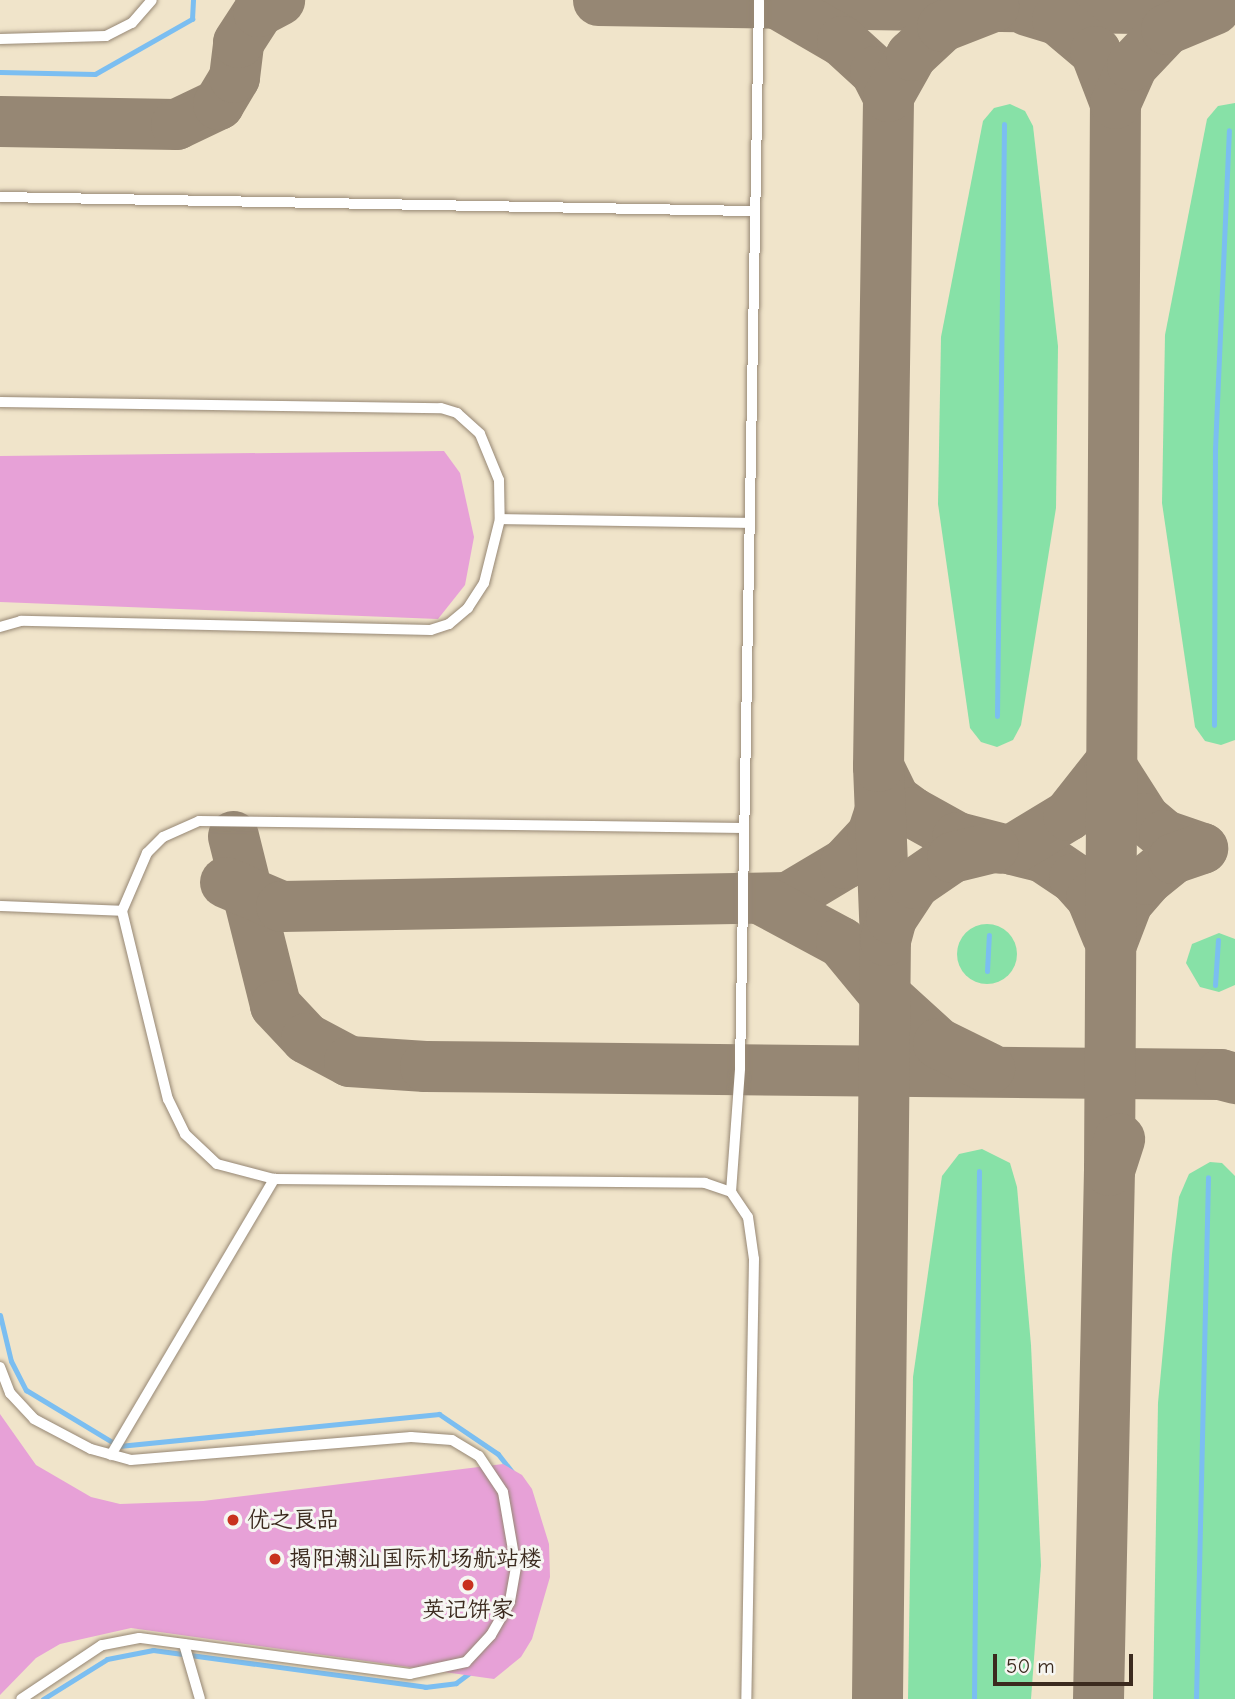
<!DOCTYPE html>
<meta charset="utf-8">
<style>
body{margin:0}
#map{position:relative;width:1235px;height:1699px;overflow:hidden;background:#f0e4ca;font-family:"Comic Neue","LXGW WenKai TC",sans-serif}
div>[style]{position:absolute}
.green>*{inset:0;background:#87e1a7}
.round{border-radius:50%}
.stream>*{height:5px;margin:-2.5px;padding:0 2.5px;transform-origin:2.5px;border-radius:2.5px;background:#7bbef1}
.taxiway>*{height:51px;margin:-25.5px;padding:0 25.5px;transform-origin:25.5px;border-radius:25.5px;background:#968774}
.building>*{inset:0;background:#e7a1d7}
.roads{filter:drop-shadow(0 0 2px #968774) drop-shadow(0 0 2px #968774)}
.service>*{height:10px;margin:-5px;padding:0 5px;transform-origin:5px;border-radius:5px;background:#fff}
.dots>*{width:19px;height:19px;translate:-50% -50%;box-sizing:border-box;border:4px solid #f6f6f2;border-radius:50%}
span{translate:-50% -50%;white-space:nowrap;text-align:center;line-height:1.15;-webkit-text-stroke:6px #f6f6f2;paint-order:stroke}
.poi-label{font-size:23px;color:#3b2a1e}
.left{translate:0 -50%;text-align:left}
.scale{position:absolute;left:993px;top:1654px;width:140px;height:32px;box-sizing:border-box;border:4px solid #3b2a1e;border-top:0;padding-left:9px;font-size:21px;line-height:24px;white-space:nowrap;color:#3b2a1e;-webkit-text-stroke:5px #f6f6f2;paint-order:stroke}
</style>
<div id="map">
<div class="green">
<div style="clip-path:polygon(1235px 103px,1235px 740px,1221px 745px,1205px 741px,1195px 727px,1162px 503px,1165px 335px,1207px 119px,1218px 106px)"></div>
<div style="clip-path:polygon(1010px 104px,1025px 111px,1033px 126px,1058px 346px,1056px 508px,1021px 725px,1013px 740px,997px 747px,981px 742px,970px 728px,938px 504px,941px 337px,983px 121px,994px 108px)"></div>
<div class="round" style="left:957px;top:924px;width:60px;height:60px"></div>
<div style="clip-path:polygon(1219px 933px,1235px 939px,1235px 985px,1219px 992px,1200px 987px,1186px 963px,1192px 944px)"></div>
<div style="clip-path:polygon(982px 1149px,1010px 1163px,1017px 1187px,1031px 1345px,1041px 1565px,1031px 1699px,908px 1699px,913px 1377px,942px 1176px,959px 1154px)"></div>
<div style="clip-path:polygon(1210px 1162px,1222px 1163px,1235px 1176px,1235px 1699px,1153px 1699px,1158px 1403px,1172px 1254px,1179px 1197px,1189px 1174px)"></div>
</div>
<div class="stream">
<div style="left:0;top:72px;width:95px;rotate:1.2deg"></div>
<div style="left:95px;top:74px;width:112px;rotate:-29.6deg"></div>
<div style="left:192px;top:19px;width:19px;rotate:-87deg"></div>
<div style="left:997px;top:716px;width:592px;rotate:-89.32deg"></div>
<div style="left:1214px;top:725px;width:276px;rotate:-89.8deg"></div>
<div style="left:1215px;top:449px;width:319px;rotate:-87.5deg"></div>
<div style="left:987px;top:971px;width:36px;rotate:-87deg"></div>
<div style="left:1215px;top:985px;width:45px;rotate:-86.2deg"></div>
<div style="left:0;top:1315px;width:47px;rotate:76.6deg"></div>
<div style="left:11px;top:1361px;width:33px;rotate:63deg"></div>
<div style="left:26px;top:1390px;width:109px;rotate:31.1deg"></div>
<div style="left:119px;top:1446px;width:322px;rotate:-5.7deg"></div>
<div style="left:439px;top:1414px;width:71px;rotate:34.1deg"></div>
<div style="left:498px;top:1454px;width:24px;rotate:52deg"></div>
<div style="left:43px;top:1699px;width:75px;rotate:-32deg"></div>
<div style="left:107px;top:1659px;width:47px;rotate:-11.1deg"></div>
<div style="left:153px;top:1650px;width:275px;rotate:7.7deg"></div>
<div style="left:425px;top:1687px;width:31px;rotate:-7deg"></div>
<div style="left:456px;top:1683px;width:20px;rotate:-37deg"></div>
<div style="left:974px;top:1699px;width:528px;rotate:-89.46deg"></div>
<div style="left:1196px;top:1699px;width:522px;rotate:-88.68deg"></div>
</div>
<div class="taxiway">
<div style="left:598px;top:0;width:610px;rotate:0.85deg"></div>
<div style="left:780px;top:5px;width:72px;rotate:30.1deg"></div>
<div style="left:842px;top:41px;width:45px;rotate:42.3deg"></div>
<div style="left:875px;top:71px;width:28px;rotate:63deg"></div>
<div style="left:1027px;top:10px;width:31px;rotate:17deg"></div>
<div style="left:1057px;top:19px;width:50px;rotate:40.1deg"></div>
<div style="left:1095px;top:51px;width:56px;rotate:69deg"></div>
<div style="left:0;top:121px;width:176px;rotate:1deg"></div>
<div style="left:176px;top:124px;width:47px;rotate:-25.5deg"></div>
<div style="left:218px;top:104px;width:31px;rotate:-59deg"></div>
<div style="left:234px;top:77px;width:35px;rotate:-83deg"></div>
<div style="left:238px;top:42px;width:37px;rotate:-57deg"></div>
<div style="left:258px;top:11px;width:24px;rotate:-28deg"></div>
<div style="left:878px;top:766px;width:37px;rotate:64deg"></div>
<div style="left:894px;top:799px;width:22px;rotate:36deg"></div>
<div style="left:912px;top:812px;width:51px;rotate:29.1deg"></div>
<div style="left:957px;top:837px;width:44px;rotate:14.3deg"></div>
<div style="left:233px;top:836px;width:174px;rotate:76deg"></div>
<div style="left:275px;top:1005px;width:45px;rotate:46.8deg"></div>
<div style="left:306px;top:1038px;width:49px;rotate:28.1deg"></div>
<div style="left:349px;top:1061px;width:76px;rotate:3.8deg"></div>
<div style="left:425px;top:1066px;width:795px;rotate:0.58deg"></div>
<div style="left:1220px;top:1074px;width:16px;rotate:15deg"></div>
<div style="left:1012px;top:849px;width:32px;rotate:14deg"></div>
<div style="left:1043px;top:857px;width:37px;rotate:34deg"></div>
<div style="left:1074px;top:878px;width:25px;rotate:48deg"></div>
<div style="left:1091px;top:897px;width:42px;rotate:67.7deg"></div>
<div style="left:1012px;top:849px;width:66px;rotate:-31.3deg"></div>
<div style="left:1068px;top:815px;width:66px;rotate:-51.7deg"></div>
<div style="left:1109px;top:763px;width:65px;rotate:57.5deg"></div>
<div style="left:1144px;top:818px;width:26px;rotate:40deg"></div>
<div style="left:1164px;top:835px;width:40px;rotate:18.9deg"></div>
<div style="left:225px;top:882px;width:61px;rotate:23.2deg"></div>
<div style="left:281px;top:906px;width:507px;rotate:-1.02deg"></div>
<div style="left:788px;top:897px;width:66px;rotate:-30.8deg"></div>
<div style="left:845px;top:863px;width:40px;rotate:-47deg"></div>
<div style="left:872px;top:834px;width:26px;rotate:-72deg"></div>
<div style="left:759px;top:898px;width:93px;rotate:28.2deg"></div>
<div style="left:841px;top:942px;width:67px;rotate:50.4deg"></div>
<div style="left:884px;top:994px;width:73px;rotate:42.2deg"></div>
<div style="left:938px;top:1043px;width:57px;rotate:26.1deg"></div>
<div style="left:885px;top:940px;width:174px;rotate:-92.3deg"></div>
<div style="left:878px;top:766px;width:670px;rotate:-89.14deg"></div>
<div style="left:888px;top:96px;width:47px;rotate:-60.7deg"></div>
<div style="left:911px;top:55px;width:42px;rotate:-43.1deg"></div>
<div style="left:942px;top:26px;width:55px;rotate:-21.4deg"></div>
<div style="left:1112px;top:941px;width:42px;rotate:-69deg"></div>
<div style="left:1127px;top:902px;width:30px;rotate:-49deg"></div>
<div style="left:1147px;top:879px;width:33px;rotate:-39deg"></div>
<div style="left:1173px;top:858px;width:31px;rotate:-19deg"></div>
<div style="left:1109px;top:1170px;width:1067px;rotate:-89.68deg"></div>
<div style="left:1115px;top:103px;width:42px;rotate:-65.9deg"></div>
<div style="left:1132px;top:65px;width:50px;rotate:-46.6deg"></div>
<div style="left:1166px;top:29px;width:52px;rotate:-22.6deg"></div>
<div style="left:877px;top:1699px;width:759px;rotate:-89.4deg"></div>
<div style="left:885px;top:940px;width:23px;rotate:-75deg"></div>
<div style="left:891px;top:918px;width:42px;rotate:-56.7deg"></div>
<div style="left:914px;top:883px;width:46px;rotate:-34.4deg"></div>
<div style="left:952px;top:857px;width:42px;rotate:-13.7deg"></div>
<div style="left:1098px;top:1699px;width:529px;rotate:-88.81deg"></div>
<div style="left:1109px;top:1170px;width:33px;rotate:-72deg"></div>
</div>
<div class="building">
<div style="clip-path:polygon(444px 451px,460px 473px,474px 537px,465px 585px,438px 619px,0 602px,0 456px)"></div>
<div style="clip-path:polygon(0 1414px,36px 1465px,91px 1497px,120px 1504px,203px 1501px,503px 1464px,522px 1475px,532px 1489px,549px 1544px,550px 1577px,532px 1639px,521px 1657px,494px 1679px,131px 1628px,60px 1644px,36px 1658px,0 1695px)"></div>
</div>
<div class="roads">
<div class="service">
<div style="left:0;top:39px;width:106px;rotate:-1.6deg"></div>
<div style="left:106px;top:36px;width:29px;rotate:-27deg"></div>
<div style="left:132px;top:23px;width:30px;rotate:-49deg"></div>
<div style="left:0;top:197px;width:753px;rotate:1.07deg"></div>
<div style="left:0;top:402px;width:441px;rotate:0.8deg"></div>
<div style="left:441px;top:408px;width:17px;rotate:17deg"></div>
<div style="left:457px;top:413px;width:31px;rotate:42deg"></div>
<div style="left:480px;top:434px;width:50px;rotate:67.6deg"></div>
<div style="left:499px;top:480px;width:39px;rotate:89deg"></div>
<div style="left:500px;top:519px;width:66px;rotate:104deg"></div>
<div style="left:484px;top:583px;width:30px;rotate:123deg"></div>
<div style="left:468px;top:608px;width:25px;rotate:140deg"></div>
<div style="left:449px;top:624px;width:19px;rotate:162deg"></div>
<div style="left:431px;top:630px;width:410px;rotate:-178.7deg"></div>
<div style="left:21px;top:621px;width:22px;rotate:164deg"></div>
<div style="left:500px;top:519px;width:250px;rotate:0.9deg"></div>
<div style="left:744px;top:828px;width:545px;rotate:-179.26deg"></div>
<div style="left:199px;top:821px;width:39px;rotate:156deg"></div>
<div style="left:163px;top:837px;width:23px;rotate:135deg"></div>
<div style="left:147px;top:853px;width:63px;rotate:113.3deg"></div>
<div style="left:122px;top:911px;width:194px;rotate:76.3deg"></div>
<div style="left:168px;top:1099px;width:39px;rotate:64deg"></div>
<div style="left:185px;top:1134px;width:44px;rotate:43.2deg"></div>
<div style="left:217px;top:1164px;width:59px;rotate:14.7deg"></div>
<div style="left:274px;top:1179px;width:431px;rotate:0.5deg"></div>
<div style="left:705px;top:1183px;width:28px;rotate:19deg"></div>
<div style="left:731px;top:1192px;width:30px;rotate:56deg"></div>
<div style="left:748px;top:1217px;width:42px;rotate:81.9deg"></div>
<div style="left:754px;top:1259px;width:440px;rotate:91deg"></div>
<div style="left:0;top:906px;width:122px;rotate:2.3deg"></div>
<div style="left:731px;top:1192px;width:124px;rotate:-85.8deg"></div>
<div style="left:740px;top:1068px;width:1068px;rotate:-88.98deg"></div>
<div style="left:0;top:1367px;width:28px;rotate:69deg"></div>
<div style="left:10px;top:1393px;width:35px;rotate:47deg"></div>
<div style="left:34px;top:1419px;width:64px;rotate:27.8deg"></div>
<div style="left:91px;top:1449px;width:41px;rotate:15.4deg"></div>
<div style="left:131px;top:1460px;width:281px;rotate:-4.7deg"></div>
<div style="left:411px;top:1437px;width:41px;rotate:4.2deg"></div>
<div style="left:452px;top:1440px;width:31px;rotate:31deg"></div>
<div style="left:479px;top:1456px;width:43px;rotate:56.3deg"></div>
<div style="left:503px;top:1492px;width:76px;rotate:80.2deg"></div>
<div style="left:516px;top:1567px;width:36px;rotate:100deg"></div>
<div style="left:510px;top:1602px;width:38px;rotate:120deg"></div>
<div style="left:491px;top:1635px;width:37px;rotate:133deg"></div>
<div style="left:466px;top:1662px;width:57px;rotate:167.9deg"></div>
<div style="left:410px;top:1674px;width:273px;rotate:-172.4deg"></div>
<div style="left:139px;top:1638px;width:38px;rotate:169deg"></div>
<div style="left:102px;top:1645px;width:97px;rotate:146.3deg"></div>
<div style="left:111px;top:1455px;width:321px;rotate:-59.4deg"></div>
<div style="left:184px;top:1644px;width:57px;rotate:73.8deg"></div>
</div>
</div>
<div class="dots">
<div style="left:233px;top:1520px;background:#c8321e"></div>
<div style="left:275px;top:1559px;background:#c8321e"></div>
<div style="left:468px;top:1585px;background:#c8321e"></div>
</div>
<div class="poi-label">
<span class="left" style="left:247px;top:1520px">优之良品</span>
<span class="left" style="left:289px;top:1559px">揭阳潮汕国际机场航站楼</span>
<span style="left:468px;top:1610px">英记饼家</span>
</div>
<div class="scale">50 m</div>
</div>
